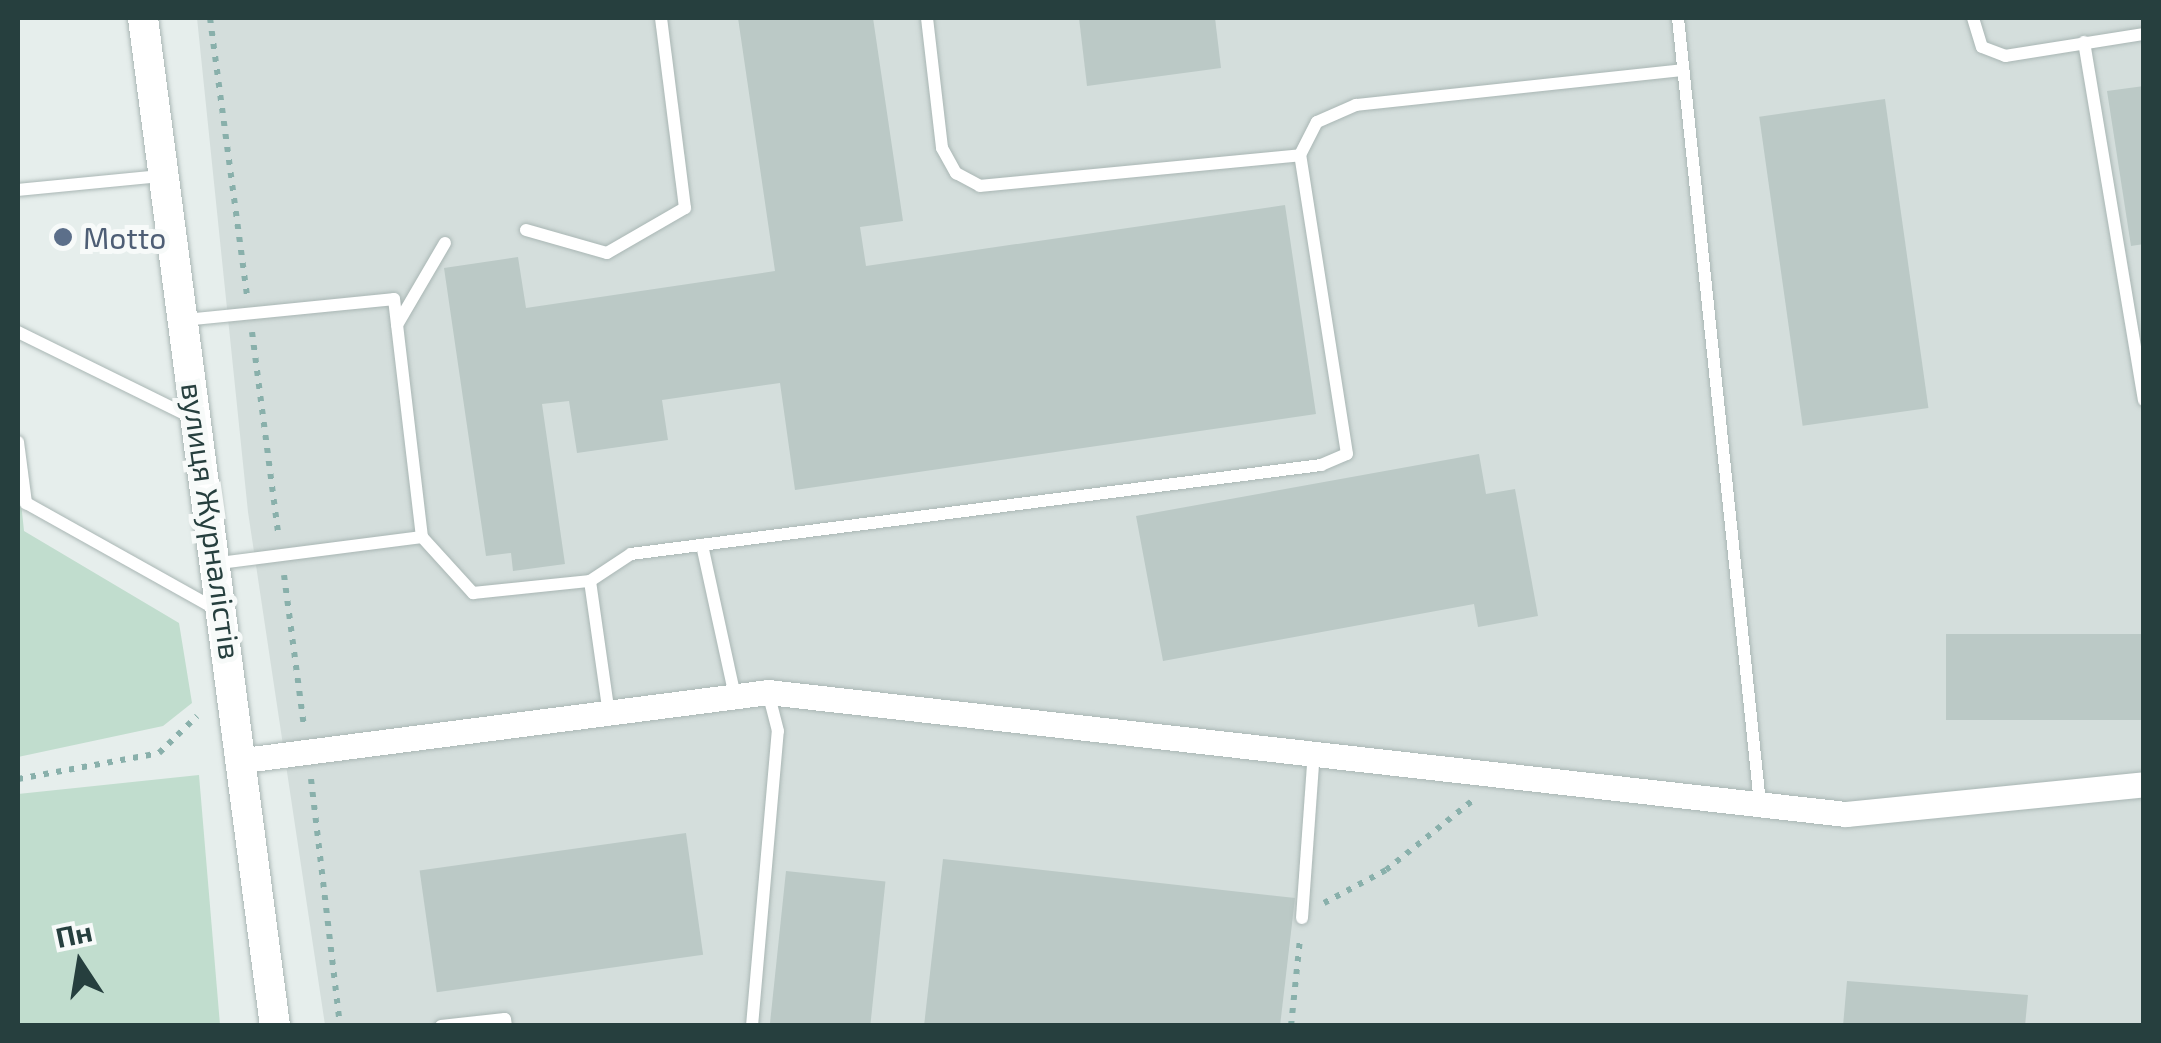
<!DOCTYPE html>
<meta charset="utf-8">
<style>
body{margin:0}
#map{position:relative;width:2161px;height:1043px;overflow:hidden;background:#e6eeec;font-family:"Exo 2",sans-serif}
div>[style]{position:absolute}
.built>*{inset:0;background:#d4dedc}
.green>*{inset:0;background:#c1ddce}
.building>*{inset:0;background:#bbc9c6;transform-origin:0 0}
.path>*{height:6px;margin-top:-3px;transform-origin:0;background:repeating-linear-gradient(90deg,#89b0ab 0 5px,transparent 0 13px)}
.roads{filter:drop-shadow(0 0 2px #a9b6b4) drop-shadow(0 0 2px #a9b6b4)}
.lane>*{height:12px;margin:-6px;padding:0 6px;transform-origin:6px;border-radius:6px;background:#fff}
.street>*{height:25px;margin:-12.5px;padding:0 12.5px;transform-origin:12.5px;border-radius:12.5px;background:#fff}
.secondary>*{height:30px;margin:-15px;padding:0 15px;transform-origin:15px;border-radius:15px;background:#fff}
.dots>*{width:28px;height:28px;translate:-50% -50%;box-sizing:border-box;border:5px solid #f7faf9;border-radius:50%}
span{translate:-50% -50%;white-space:nowrap;text-align:center;line-height:1.15;-webkit-text-stroke:10px #f7faf9;paint-order:stroke}
.service-label{font-size:30px;color:#4e5e75}
.left{translate:0 -50%;text-align:left}
.street-label{font-size:30px;color:#263f3e}
.frame{position:absolute;inset:0;border:20px solid #263f3e;pointer-events:none}
.north{position:absolute;left:30px;top:913px;width:100px;height:100px;-webkit-text-stroke:8px #f7faf9;paint-order:stroke;rotate:348deg;font-size:28px;font-weight:700;line-height:40px;text-align:center;color:#263f3e}
.north::after{content:'';display:block;margin:auto;width:35px;height:45px;background:#263f3e;clip-path:polygon(50% 0,100% 100%,50% 72%,0 100%)}
</style>
<div id="map">
<div class="built">
<div style="clip-path:polygon(197px 18px,2143px 18px,2143px 1025px,325px 1025px,248px 512px)"></div>
</div>
<div class="green">
<div style="clip-path:polygon(18px 473px,24px 531px,179px 623px,192px 703px,163px 726px,18px 757px)"></div>
<div style="clip-path:polygon(199px 775px,220px 1025px,18px 1025px,18px 794px)"></div>
</div>
<div class="building">
<div style="clip-path:polygon(738px 18px,873px 18px,903px 221px,860px 227px,866px 266px,1285px 205px,1316px 414px,795px 490px,780px 383px,662px 400px,668px 440px,577px 453px,569px 401px,542px 404px,565px 564px,513px 571px,511px 553px,486px 556px,444px 268px,518px 257px,526px 308px,775px 271px)"></div>
<div style="clip-path:polygon(1079px 18px,1215px 18px,1221px 68px,1087px 86px)"></div>
<div style="clip-path:polygon(2144px 86px,2144px 244px,2131px 246px,2107px 91px)"></div>
<div style="left:1885px;top:99px;width:312px;height:127px;rotate:82deg"></div>
<div style="clip-path:polygon(1479px 454px,1486px 494px,1515px 489px,1538px 616px,1478px 627px,1474px 604px,1163px 661px,1136px 516px)"></div>
<div style="left:2144px;top:634px;width:86px;height:198px;rotate:90deg"></div>
<div style="left:686px;top:833px;width:123px;height:269px;rotate:82deg"></div>
<div style="clip-path:polygon(943px 859px,1295px 898px,1280px 1026px,924px 1026px)"></div>
<div style="left:786px;top:871px;width:100px;height:156px;rotate:6deg"></div>
<div style="clip-path:polygon(1847px 981px,2028px 995px,2025px 1026px,1843px 1026px)"></div>
</div>
<div class="path">
<div style="left:210px;top:18px;width:279px;rotate:82.4deg"></div>
<div style="left:252px;top:332px;width:203px;rotate:82.6deg"></div>
<div style="left:284px;top:575px;width:152px;rotate:82.5deg"></div>
<div style="left:18px;top:779px;width:143px;rotate:-10.4deg"></div>
<div style="left:159px;top:753px;width:53px;rotate:-44.2deg"></div>
<div style="left:311px;top:779px;width:249px;rotate:83.3deg"></div>
<div style="left:1324px;top:903px;width:70px;rotate:-28deg"></div>
<div style="left:1386px;top:870px;width:112px;rotate:-38.8deg"></div>
<div style="left:1291px;top:1026px;width:87px;rotate:-84.1deg"></div>
</div>
<div class="roads">
<div class="lane">
<div style="left:927px;top:18px;width:131px;rotate:83.4deg"></div>
<div style="left:942px;top:148px;width:29px;rotate:61deg"></div>
<div style="left:956px;top:173px;width:27px;rotate:28deg"></div>
<div style="left:980px;top:186px;width:321px;rotate:-5.5deg"></div>
<div style="left:1678px;top:18px;width:790px;rotate:84.04deg"></div>
<div style="left:1973px;top:18px;width:30px;rotate:73deg"></div>
<div style="left:1982px;top:47px;width:25px;rotate:21deg"></div>
<div style="left:2005px;top:56px;width:141px;rotate:-9deg"></div>
<div style="left:2084px;top:42px;width:363px;rotate:80.5deg"></div>
<div style="left:18px;top:190px;width:145px;rotate:-5.6deg"></div>
<div style="left:526px;top:230px;width:84px;rotate:15.9deg"></div>
<div style="left:607px;top:253px;width:90px;rotate:-30deg"></div>
<div style="left:685px;top:208px;width:192px;rotate:-97.2deg"></div>
<div style="left:184px;top:320px;width:211px;rotate:-5.7deg"></div>
<div style="left:394px;top:299px;width:240px;rotate:83.3deg"></div>
<div style="left:422px;top:537px;width:206px;rotate:172.7deg"></div>
<div style="left:397px;top:325px;width:95px;rotate:-59.7deg"></div>
<div style="left:18px;top:332px;width:197px;rotate:26.2deg"></div>
<div style="left:18px;top:442px;width:62px;rotate:82.5deg"></div>
<div style="left:26px;top:503px;width:221px;rotate:29.2deg"></div>
<div style="left:422px;top:537px;width:76px;rotate:47.7deg"></div>
<div style="left:473px;top:593px;width:118px;rotate:-5.9deg"></div>
<div style="left:590px;top:581px;width:134px;rotate:81.9deg"></div>
<div style="left:702px;top:545px;width:155px;rotate:77.7deg"></div>
<div style="left:590px;top:581px;width:49px;rotate:-33.4deg"></div>
<div style="left:631px;top:554px;width:696px;rotate:-7.35deg"></div>
<div style="left:1321px;top:465px;width:28px;rotate:-23deg"></div>
<div style="left:1347px;top:454px;width:303px;rotate:-98.9deg"></div>
<div style="left:1300px;top:155px;width:37px;rotate:-63deg"></div>
<div style="left:1317px;top:122px;width:43px;rotate:-23.6deg"></div>
<div style="left:1356px;top:105px;width:329px;rotate:-6.1deg"></div>
<div style="left:1302px;top:918px;width:166px;rotate:-85.9deg"></div>
<div style="left:441px;top:1026px;width:64px;rotate:-6.2deg"></div>
<div style="left:505px;top:1019px;width:7px;rotate:82deg"></div>
<div style="left:752px;top:1026px;width:296px;rotate:-85deg"></div>
<div style="left:778px;top:731px;width:40px;rotate:-104.4deg"></div>
</div>
<div class="street">
<div style="left:244px;top:760px;width:528px;rotate:-7.39deg"></div>
<div style="left:768px;top:692px;width:1085px;rotate:6.46deg"></div>
<div style="left:1846px;top:814px;width:300px;rotate:-5.7deg"></div>
</div>
<div class="secondary">
<div style="left:143px;top:18px;width:1017px;rotate:82.54deg"></div>
</div>
</div>
<div class="dots">
<div style="left:63px;top:237px;background:#5c6f8a"></div>
</div>
<div class="service-label">
<span class="left" style="left:83px;top:237px">Motto</span>
</div>
<div class="street-label">
<span style="left:212px;top:521px;rotate:82deg">вулиця Журналістів</span>
</div>
<div class="frame"></div>
<div class="north">Пн</div>
</div>
